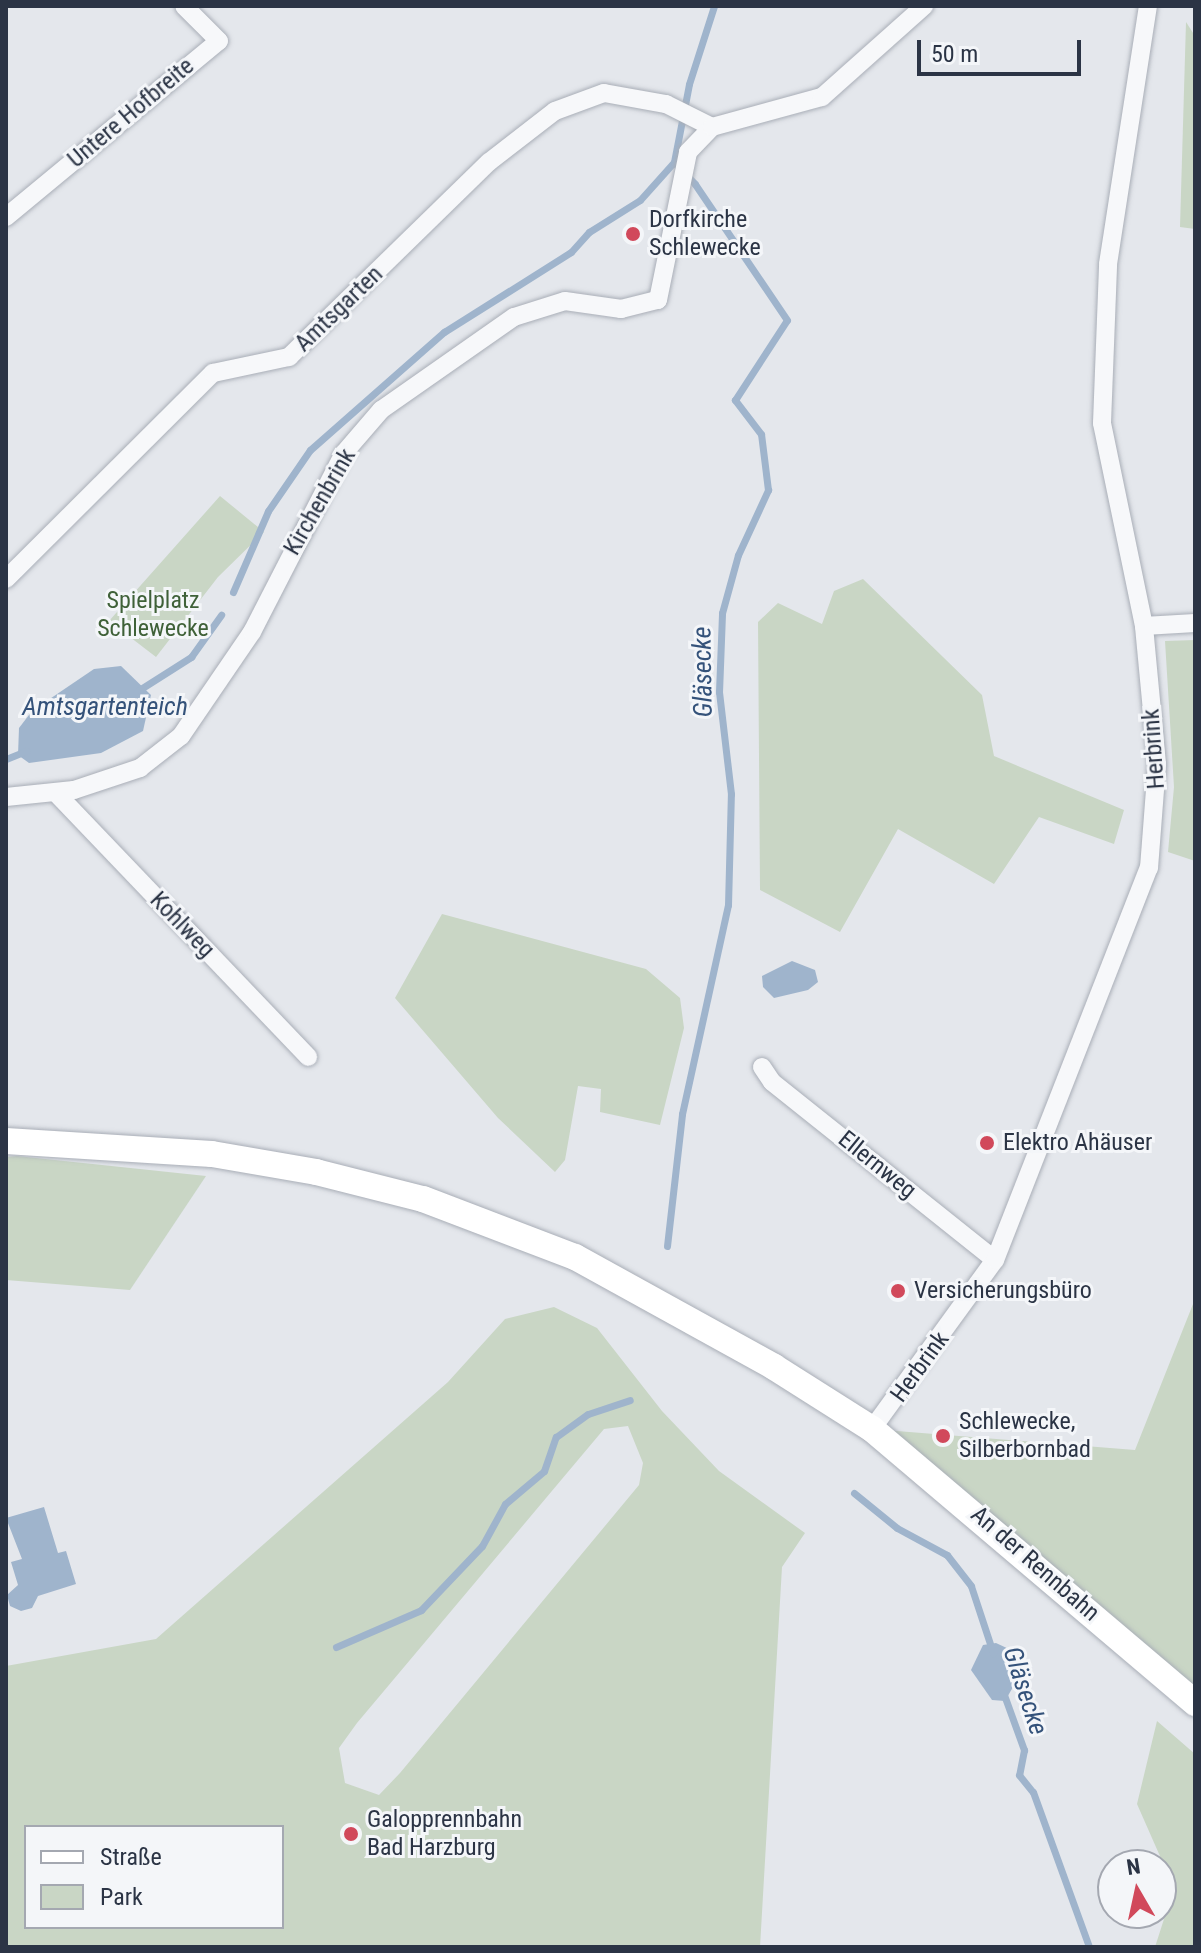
<!DOCTYPE html>
<meta charset="utf-8">
<style>
body{margin:0}
#map{position:relative;width:1201px;height:1953px;overflow:hidden;background:#e4e7ec;font-family:"Roboto Condensed",sans-serif}
div>[style]{position:absolute}
.green>*{inset:0;background:#c9d6c5}
.water>*{inset:0;background:#9fb4cc}
.stream>*{height:7px;margin:-3.5px;padding:0 3.5px;transform-origin:3.5px;border-radius:3.5px;background:#9fb4cc}
.roads{filter:drop-shadow(0 0 2px #a9aeb7) drop-shadow(0 0 2px #a9aeb7)}
.street>*{height:18px;margin:-9px;padding:0 9px;transform-origin:9px;border-radius:9px;background:#f7f8fa}
.secondary>*{height:26px;margin:-13px;padding:0 13px;transform-origin:13px;border-radius:13px;background:#fff}
.dots>*{width:22px;height:22px;translate:-50% -50%;box-sizing:border-box;border:4px solid #f4f6f9;border-radius:50%}
span{translate:-50% -50%;white-space:nowrap;text-align:center;line-height:1.15;-webkit-text-stroke:6px #f4f6f9;paint-order:stroke}
.street-label{font-size:24px;color:#2b3445}
.poi-label{font-size:24px;color:#2b3445}
.left{translate:0 -50%;text-align:left}
.park-label{font-size:24px;color:#3f6138}
.water-label{font-size:26px;color:#34527a;font-style:italic}
.frame{position:absolute;inset:0;border:8px solid #2b3445;pointer-events:none}
.legend{position:absolute;left:24px;top:1825px;width:260px;height:104px;box-sizing:border-box;background:#f4f6f9;border:2px solid #a4a8b1;margin:0;padding:10px 14px;list-style:none;font-size:24px;color:#2b3445}
.legend li{display:flex;align-items:center;gap:16px;height:40px}
.legend b{width:40px;border:2px solid #a4a8b1}
.north{position:absolute;left:1097px;top:1849px;width:80px;height:80px;box-sizing:border-box;background:#f4f6f9;border:2px solid #a4a8b1;border-radius:50%;rotate:351deg;font-size:22px;font-weight:700;line-height:32px;text-align:center;color:#2b3445}
.north::after{content:'';display:block;margin:auto;width:28px;height:36px;background:#d1495b;clip-path:polygon(50% 0,100% 100%,50% 72%,0 100%)}
.scale{position:absolute;left:917px;top:40px;width:164px;height:36px;box-sizing:border-box;border:4px solid #2b3445;border-top:0;padding-left:10px;font-size:24px;line-height:28px;white-space:nowrap;color:#2b3445;-webkit-text-stroke:6px #f4f6f9;paint-order:stroke}
</style>
<div id="map">
<div class="green">
<div style="clip-path:polygon(1186px 22px,1195px 36px,1195px 229px,1180px 227px)"></div>
<div style="clip-path:polygon(220px 496px,264px 532px,218px 577px,156px 657px,109px 621px)"></div>
<div style="clip-path:polygon(863px 579px,982px 695px,994px 756px,1124px 810px,1114px 844px,1039px 817px,994px 884px,898px 829px,840px 932px,760px 890px,758px 622px,778px 603px,822px 624px,834px 591px)"></div>
<div style="clip-path:polygon(1195px 640px,1195px 861px,1168px 852px,1174px 787px,1165px 641px)"></div>
<div style="clip-path:polygon(442px 914px,646px 969px,680px 998px,684px 1028px,660px 1125px,600px 1112px,601px 1089px,578px 1086px,565px 1160px,555px 1172px,498px 1118px,395px 998px)"></div>
<div style="clip-path:polygon(17px 1156px,206px 1176px,130px 1290px,6px 1280px,6px 1157px)"></div>
<div style="clip-path:polygon(1195px 1299px,1195px 1704px,872px 1429px,1135px 1450px)"></div>
<div style="clip-path:polygon(evenodd,554px 1307px,597px 1328px,662px 1411px,719px 1471px,805px 1533px,782px 1567px,760px 1947px,6px 1947px,6px 1666px,156px 1639px,448px 1382px,505px 1319px,554px 1307px,628px 1426px,643px 1463px,639px 1485px,400px 1773px,379px 1795px,345px 1783px,339px 1748px,357px 1723px,604px 1429px,628px 1426px,554px 1307px,26px 1827px,282px 1827px,282px 1927px,26px 1927px,26px 1827px)"></div>
<div style="clip-path:polygon(1157px 1721px,1195px 1754px,1195px 1947px,1155px 1947px,1174px 1888px,1137px 1804px)"></div>
</div>
<div class="water">
<div style="clip-path:polygon(121px 666px,151px 695px,143px 731px,101px 753px,29px 763px,18px 755px,19px 728px,32px 711px,94px 669px)"></div>
<div style="clip-path:polygon(792px 961px,815px 970px,818px 982px,808px 990px,774px 998px,763px 987px,762px 976px)"></div>
<div style="clip-path:polygon(44px 1507px,58px 1553px,66px 1551px,76px 1584px,38px 1596px,32px 1608px,21px 1611px,10px 1606px,7px 1595px,18px 1585px,11px 1562px,22px 1559px,6px 1518px)"></div>
<div style="clip-path:polygon(996px 1643px,1011px 1650px,1021px 1673px,1005px 1701px,992px 1700px,971px 1670px,983px 1645px)"></div>
</div>
<div class="stream">
<div style="left:233px;top:592px;width:88px;rotate:-66.6deg"></div>
<div style="left:268px;top:511px;width:74px;rotate:-55.5deg"></div>
<div style="left:310px;top:450px;width:179px;rotate:-41.4deg"></div>
<div style="left:444px;top:332px;width:150px;rotate:-32.2deg"></div>
<div style="left:571px;top:252px;width:27px;rotate:-48deg"></div>
<div style="left:589px;top:232px;width:60px;rotate:-32.1deg"></div>
<div style="left:640px;top:200px;width:51px;rotate:-48.2deg"></div>
<div style="left:674px;top:162px;width:79px;rotate:-79.1deg"></div>
<div style="left:689px;top:84px;width:82px;rotate:-72.2deg"></div>
<div style="left:139px;top:690px;width:62px;rotate:-32.4deg"></div>
<div style="left:191px;top:657px;width:52px;rotate:-54.5deg"></div>
<div style="left:6px;top:759px;width:22px;rotate:-22deg"></div>
<div style="left:667px;top:1246px;width:133px;rotate:-83.5deg"></div>
<div style="left:682px;top:1114px;width:214px;rotate:-77.6deg"></div>
<div style="left:728px;top:905px;width:111px;rotate:-88.5deg"></div>
<div style="left:731px;top:794px;width:103px;rotate:-96.7deg"></div>
<div style="left:719px;top:692px;width:79px;rotate:-87.8deg"></div>
<div style="left:722px;top:613px;width:60px;rotate:-74.6deg"></div>
<div style="left:738px;top:555px;width:72px;rotate:-65.2deg"></div>
<div style="left:768px;top:490px;width:56px;rotate:-97.1deg"></div>
<div style="left:761px;top:434px;width:43px;rotate:-127.4deg"></div>
<div style="left:735px;top:400px;width:95px;rotate:-57deg"></div>
<div style="left:787px;top:320px;width:164px;rotate:-124.1deg"></div>
<div style="left:695px;top:184px;width:30px;rotate:-134deg"></div>
<div style="left:854px;top:1493px;width:55px;rotate:39.1deg"></div>
<div style="left:897px;top:1528px;width:57px;rotate:28.4deg"></div>
<div style="left:947px;top:1555px;width:39px;rotate:52deg"></div>
<div style="left:971px;top:1586px;width:71px;rotate:71.8deg"></div>
<div style="left:336px;top:1647px;width:93px;rotate:-23.5deg"></div>
<div style="left:421px;top:1610px;width:88px;rotate:-46.4deg"></div>
<div style="left:482px;top:1546px;width:48px;rotate:-61.3deg"></div>
<div style="left:505px;top:1504px;width:51px;rotate:-40.2deg"></div>
<div style="left:544px;top:1471px;width:36px;rotate:-71deg"></div>
<div style="left:556px;top:1437px;width:39px;rotate:-36deg"></div>
<div style="left:588px;top:1414px;width:44px;rotate:-18.4deg"></div>
<div style="left:1003px;top:1692px;width:62px;rotate:70.1deg"></div>
<div style="left:1024px;top:1750px;width:25px;rotate:101deg"></div>
<div style="left:1019px;top:1775px;width:22px;rotate:51deg"></div>
<div style="left:1033px;top:1792px;width:165px;rotate:70.1deg"></div>
</div>
<div class="roads">
<div class="street">
<div style="left:6px;top:217px;width:276px;rotate:-39.6deg"></div>
<div style="left:219px;top:41px;width:49px;rotate:-135deg"></div>
<div style="left:6px;top:579px;width:292px;rotate:-44.9deg"></div>
<div style="left:213px;top:373px;width:78px;rotate:-11.9deg"></div>
<div style="left:289px;top:357px;width:279px;rotate:-44.3deg"></div>
<div style="left:489px;top:162px;width:83px;rotate:-37.7deg"></div>
<div style="left:555px;top:111px;width:52px;rotate:-20.2deg"></div>
<div style="left:604px;top:93px;width:63px;rotate:10.1deg"></div>
<div style="left:666px;top:104px;width:51px;rotate:26.6deg"></div>
<div style="left:1144px;top:626px;width:51px;rotate:-3.4deg"></div>
<div style="left:56px;top:793px;width:365px;rotate:46.3deg"></div>
<div style="left:6px;top:797px;width:68px;rotate:-5.9deg"></div>
<div style="left:74px;top:790px;width:70px;rotate:-18.4deg"></div>
<div style="left:140px;top:768px;width:52px;rotate:-38deg"></div>
<div style="left:181px;top:736px;width:126px;rotate:-55.7deg"></div>
<div style="left:252px;top:632px;width:201px;rotate:-62.8deg"></div>
<div style="left:344px;top:453px;width:57px;rotate:-49.3deg"></div>
<div style="left:381px;top:410px;width:162px;rotate:-35deg"></div>
<div style="left:514px;top:317px;width:53px;rotate:-17.4deg"></div>
<div style="left:565px;top:301px;width:57px;rotate:8.1deg"></div>
<div style="left:621px;top:309px;width:38px;rotate:-14deg"></div>
<div style="left:658px;top:300px;width:151px;rotate:-78.5deg"></div>
<div style="left:688px;top:152px;width:35px;rotate:-46deg"></div>
<div style="left:712px;top:127px;width:114px;rotate:-15.3deg"></div>
<div style="left:822px;top:97px;width:137px;rotate:-41.7deg"></div>
<div style="left:762px;top:1067px;width:18px;rotate:56deg"></div>
<div style="left:772px;top:1082px;width:285px;rotate:38.6deg"></div>
<div style="left:872px;top:1429px;width:209px;rotate:-54deg"></div>
<div style="left:995px;top:1260px;width:421px;rotate:-68.6deg"></div>
<div style="left:1149px;top:868px;width:104px;rotate:-85.6deg"></div>
<div style="left:1157px;top:764px;width:139px;rotate:-95.4deg"></div>
<div style="left:1144px;top:626px;width:207px;rotate:-101.7deg"></div>
<div style="left:1102px;top:423px;width:159px;rotate:-87.8deg"></div>
<div style="left:1108px;top:264px;width:261px;rotate:-81.2deg"></div>
</div>
<div class="secondary">
<div style="left:6px;top:1141px;width:206px;rotate:3.6deg"></div>
<div style="left:212px;top:1154px;width:106px;rotate:9.8deg"></div>
<div style="left:316px;top:1172px;width:110px;rotate:14.2deg"></div>
<div style="left:423px;top:1199px;width:163px;rotate:20.9deg"></div>
<div style="left:575px;top:1257px;width:227px;rotate:28.9deg"></div>
<div style="left:774px;top:1367px;width:116px;rotate:32.3deg"></div>
<div style="left:872px;top:1429px;width:424px;rotate:40.3deg"></div>
</div>
</div>
<div class="dots">
<div style="left:633px;top:234px;background:#d1495b"></div>
<div style="left:987px;top:1143px;background:#d1495b"></div>
<div style="left:898px;top:1291px;background:#d1495b"></div>
<div style="left:943px;top:1436px;background:#d1495b"></div>
<div style="left:351px;top:1834px;background:#d1495b"></div>
</div>
<div class="street-label">
<span style="left:131px;top:113px;rotate:-40deg">Untere Hofbreite</span>
<span style="left:339px;top:309px;rotate:-44deg">Amtsgarten</span>
<span style="left:320px;top:502px;rotate:-60deg">Kirchenbrink</span>
<span style="left:1154px;top:749px;rotate:-94deg">Herbrink</span>
<span style="left:182px;top:925px;rotate:46deg">Kohlweg</span>
<span style="left:877px;top:1165px;rotate:39deg">Ellernweg</span>
<span style="left:920px;top:1367px;rotate:-54deg">Herbrink</span>
<span style="left:1035px;top:1564px;rotate:41deg">An der Rennbahn</span>
</div>
<div class="poi-label">
<span class="left" style="left:649px;top:234px">Dorfkirche<br>Schlewecke</span>
<span class="left" style="left:1003px;top:1143px">Elektro Ahäuser</span>
<span class="left" style="left:914px;top:1291px">Versicherungsbüro</span>
<span class="left" style="left:959px;top:1436px">Schlewecke,<br>Silberbornbad</span>
<span class="left" style="left:367px;top:1834px">Galopprennbahn<br>Bad Harzburg</span>
</div>
<div class="park-label">
<span style="left:153px;top:615px">Spielplatz<br>Schlewecke</span>
</div>
<div class="water-label">
<span style="left:703px;top:672px;rotate:-91deg">Gläsecke</span>
<span style="left:105px;top:707px">Amtsgartenteich</span>
<span style="left:1025px;top:1691px;rotate:72deg">Gläsecke</span>
</div>
<div class="frame"></div>
<ul class="legend">
<li><b style="height:10px;background:#fff"></b>Straße</li>
<li><b style="height:22px;background:#c9d6c5"></b>Park</li>
</ul>
<div class="north">N</div>
<div class="scale">50 m</div>
</div>
